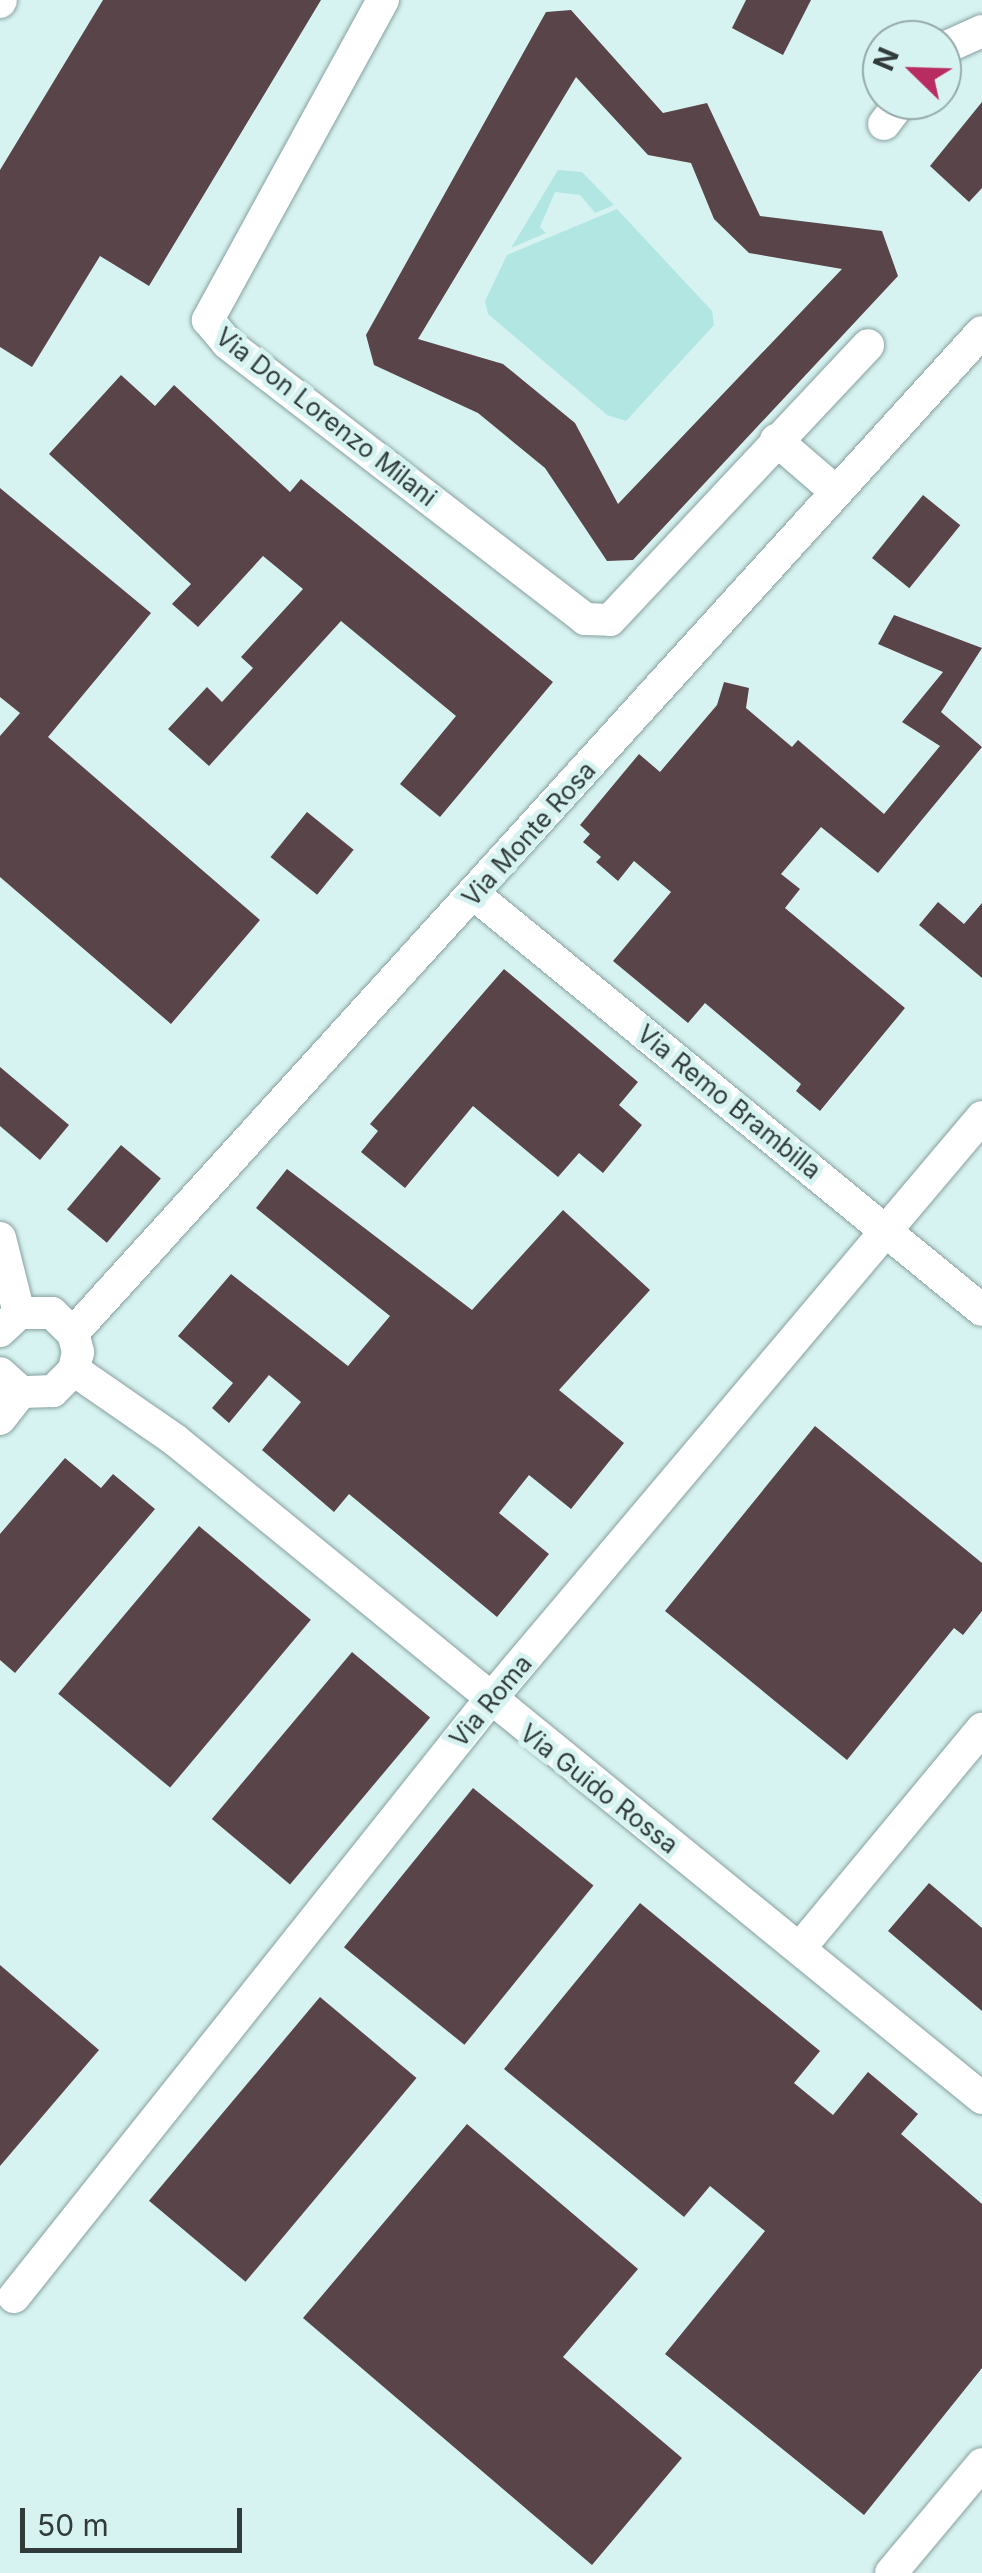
<!DOCTYPE html>
<style>
body{margin:0}
#map{position:relative;width:982px;height:2573px;overflow:hidden;background:#d7f3f1;font-family:Inter,sans-serif}
div>[style]{position:absolute}
.green>*{inset:0;background:#b2e6e2}
.building>*{inset:0;background:#594449;transform-origin:0 0}
.roads{filter:drop-shadow(0 0 2px #86a09f) drop-shadow(0 0 2px #86a09f)}
.minor>*{height:32px;margin:-16px;padding:0 16px;transform-origin:16px;border-radius:16px;background:#fff}
span{translate:-50% -50%;white-space:nowrap;text-align:center;line-height:1.15;-webkit-text-stroke:10px #d7f3f1;paint-order:stroke}
.street-label{font-size:25px;color:#303b3a}
.north{position:absolute;left:862px;top:20px;width:100px;height:100px;box-sizing:border-box;background:#d7f3f1;border:2px solid #94a9a8;border-radius:50%;rotate:293deg;font-size:28px;font-weight:700;line-height:40px;text-align:center;color:#303b3a}
.north::after{content:'';display:block;margin:auto;width:35px;height:45px;background:#b92c62;clip-path:polygon(50% 0,100% 100%,50% 72%,0 100%)}
.scale{position:absolute;left:20px;top:2508px;width:222px;height:45px;box-sizing:border-box;border:5px solid #303b3a;border-top:0;padding-left:12px;font-size:30px;line-height:35px;white-space:nowrap;color:#303b3a;-webkit-text-stroke:8px #d7f3f1;paint-order:stroke}
</style>
<div id="map">
<div class="green">
<div style="clip-path:polygon(558px 170px,582px 172px,614px 205px,595px 213px,580px 195px,555px 192px,540px 227px,546px 233px,511px 248px)"></div>
<div style="clip-path:polygon(617px 209px,712px 311px,714px 325px,626px 421px,607px 415px,488px 314px,485px 301px,507px 255px)"></div>
</div>
<div class="building">
<div style="clip-path:polygon(103px 0,321px 0,149px 286px,100px 256px,32px 367px,0 347px,0 170px)"></div>
<div style="clip-path:polygon(746px 0,811px 0,783px 55px,732px 28px)"></div>
<div style="clip-path:polygon(evenodd,571px 10px,663px 113px,707px 103px,760px 216px,882px 231px,898px 276px,633px 560px,607px 561px,545px 468px,478px 413px,374px 365px,366px 335px,546px 12px,571px 10px,576px 77px,648px 155px,691px 163px,714px 219px,749px 253px,842px 269px,618px 504px,575px 423px,503px 364px,418px 339px,576px 77px)"></div>
<div style="clip-path:polygon(982px 102px,982px 188px,969px 202px,930px 166px)"></div>
<div style="clip-path:polygon(121px 375px,155px 406px,174px 385px,290px 492px,301px 479px,553px 682px,440px 817px,400px 784px,456px 716px,341px 621px,209px 766px,168px 729px,207px 687px,222px 702px,253px 668px,241px 657px,303px 589px,263px 556px,198px 627px,172px 604px,191px 584px,49px 454px)"></div>
<div style="clip-path:polygon(0 488px,151px 613px,48px 737px,260px 920px,171px 1024px,0 877px,0 736px,20px 713px,0 697px)"></div>
<div style="left:923px;top:495px;width:48px;height:81px;rotate:39deg"></div>
<div style="clip-path:polygon(894px 615px,982px 648px,941px 712px,982px 747px,878px 873px,821px 827px,781px 874px,800px 889px,785px 908px,905px 1008px,820px 1111px,796px 1091px,801px 1084px,705px 1003px,688px 1023px,613px 961px,671px 892px,634px 861px,618px 881px,596px 862px,601px 857px,583px 842px,590px 834px,580px 825px,639px 754px,660px 772px,717px 705px,724px 682px,749px 688px,746px 708px,792px 747px,798px 740px,884px 814px,940px 746px,902px 722px,943px 672px,878px 644px)"></div>
<div style="left:307px;top:812px;width:60px;height:58px;rotate:39deg"></div>
<div style="clip-path:polygon(938px 902px,964px 924px,982px 903px,982px 978px,919px 925px)"></div>
<div style="clip-path:polygon(504px 969px,638px 1082px,619px 1105px,642px 1125px,603px 1173px,579px 1153px,558px 1177px,473px 1106px,405px 1188px,361px 1152px,378px 1131px,370px 1124px)"></div>
<div style="clip-path:polygon(0 1067px,69px 1125px,40px 1160px,0 1126px)"></div>
<div style="left:121px;top:1145px;width:52px;height:84px;rotate:40deg"></div>
<div style="clip-path:polygon(287px 1169px,472px 1310px,563px 1210px,650px 1290px,559px 1390px,624px 1443px,571px 1509px,529px 1475px,499px 1513px,549px 1554px,497px 1617px,349px 1494px,334px 1512px,262px 1450px,301px 1402px,269px 1375px,229px 1423px,212px 1408px,233px 1383px,178px 1336px,231px 1274px,348px 1366px,390px 1316px,256px 1208px)"></div>
<div style="clip-path:polygon(815px 1426px,982px 1563px,982px 1611px,963px 1635px,954px 1628px,847px 1760px,665px 1611px)"></div>
<div style="clip-path:polygon(65px 1458px,101px 1488px,113px 1474px,155px 1509px,15px 1673px,0 1660px,0 1534px)"></div>
<div style="left:199px;top:1526px;width:146px;height:219px;rotate:40deg"></div>
<div style="left:352px;top:1652px;width:102px;height:218px;rotate:40deg"></div>
<div style="left:473px;top:1788px;width:155px;height:205px;rotate:39deg"></div>
<div style="clip-path:polygon(929px 1883px,982px 1928px,982px 2011px,888px 1931px)"></div>
<div style="clip-path:polygon(640px 1903px,820px 2051px,794px 2083px,833px 2115px,868px 2072px,918px 2114px,901px 2134px,982px 2204px,982px 2368px,864px 2515px,665px 2354px,765px 2231px,710px 2186px,684px 2217px,504px 2069px)"></div>
<div style="clip-path:polygon(0 1965px,99px 2050px,0 2166px)"></div>
<div style="left:320px;top:1997px;width:126px;height:266px;rotate:40deg"></div>
<div style="clip-path:polygon(467px 2124px,638px 2269px,563px 2357px,682px 2458px,592px 2565px,303px 2318px)"></div>
</div>
<div class="roads">
<div class="minor">
<div style="left:383px;top:0;width:365px;rotate:118.7deg"></div>
<div style="left:208px;top:320px;width:30px;rotate:50deg"></div>
<div style="left:227px;top:343px;width:452px;rotate:37.6deg"></div>
<div style="left:585px;top:619px;width:25px;rotate:2deg"></div>
<div style="left:610px;top:620px;width:377px;rotate:-46.8deg"></div>
<div style="left:0;top:2px;width:2px;rotate:-63deg"></div>
<div style="left:942px;top:49px;width:44px;rotate:-24.2deg"></div>
<div style="left:884px;top:124px;width:30px;rotate:-53deg"></div>
<div style="left:776px;top:440px;width:78px;rotate:40.8deg"></div>
<div style="left:475px;top:895px;width:655px;rotate:39.3deg"></div>
<div style="left:0;top:1238px;width:77px;rotate:75.8deg"></div>
<div style="left:0;top:1331px;width:26px;rotate:-43deg"></div>
<div style="left:19px;top:1313px;width:33px"></div>
<div style="left:52px;top:1313px;width:29px;rotate:44deg"></div>
<div style="left:73px;top:1333px;width:20px;rotate:75deg"></div>
<div style="left:78px;top:1352px;width:18px;rotate:103deg"></div>
<div style="left:74px;top:1370px;width:30px;rotate:135deg"></div>
<div style="left:53px;top:1391px;width:32px;rotate:178deg"></div>
<div style="left:21px;top:1392px;width:28px;rotate:-138deg"></div>
<div style="left:73px;top:1333px;width:1352px;rotate:-47.76deg"></div>
<div style="left:74px;top:1370px;width:123px;rotate:34.7deg"></div>
<div style="left:175px;top:1440px;width:1041px;rotate:39.19deg"></div>
<div style="left:0;top:1419px;width:34px;rotate:-52deg"></div>
<div style="left:800px;top:1948px;width:285px;rotate:-50.3deg"></div>
<div style="left:14px;top:2297px;width:762px;rotate:-51.45deg"></div>
<div style="left:489px;top:1701px;width:764px;rotate:-49.83deg"></div>
<div style="left:891px;top:2573px;width:142px;rotate:-50.1deg"></div>
</div>
</div>
<div class="street-label">
<span style="left:326px;top:417px;rotate:38deg">Via Don Lorenzo Milani</span>
<span style="left:529px;top:834px;rotate:-48deg">Via Monte Rosa</span>
<span style="left:729px;top:1102px;rotate:39deg">Via Remo Brambilla</span>
<span style="left:491px;top:1701px;rotate:-50deg">Via Roma</span>
<span style="left:599px;top:1789px;rotate:38deg">Via Guido Rossa</span>
</div>
<div class="north">N</div>
<div class="scale">50 m</div>
</div>
